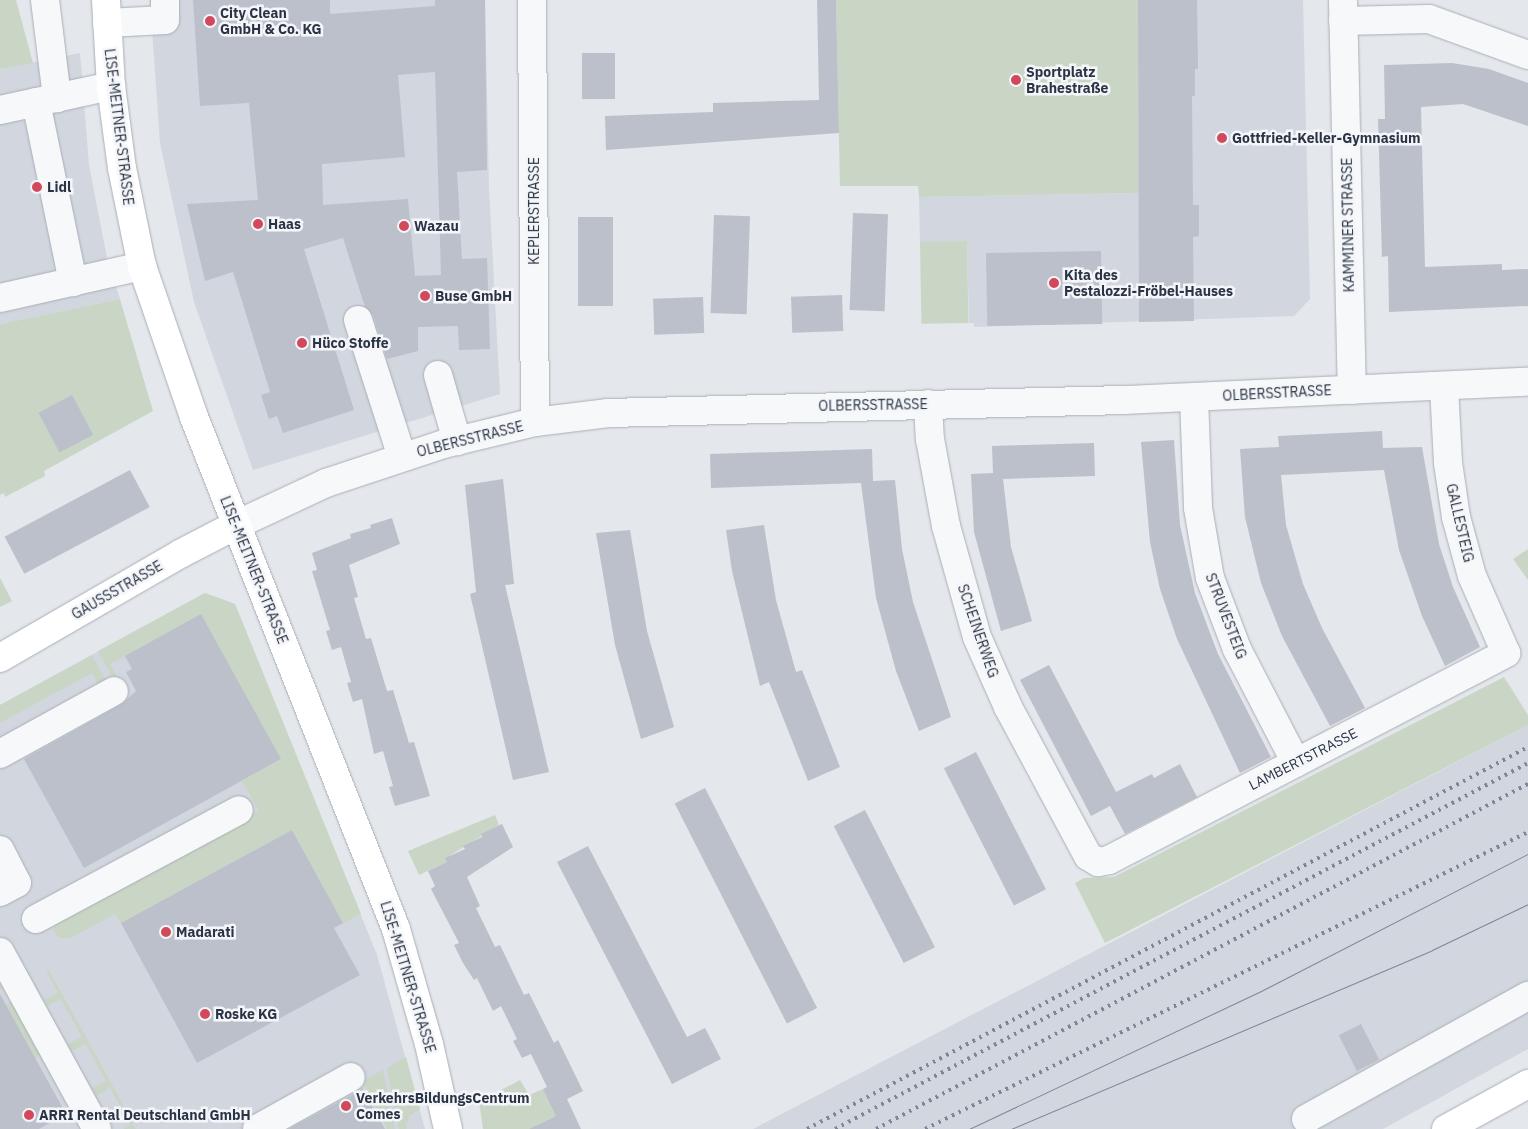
<!DOCTYPE html>
<meta charset="utf-8">
<style>
body{margin:0}
#map{position:relative;width:1528px;height:1129px;overflow:hidden;background:#e4e7ec;font-family:"IBM Plex Sans",sans-serif}
div>[style]{position:absolute}
.built>*{inset:0;background:#d2d6de}
.green>*{inset:0;background:#c9d6c5;transform-origin:0 0}
.building>*{inset:0;background:#bbc0ca;transform-origin:0 0}
.roads{filter:drop-shadow(0 0 1px #a9aeb7) drop-shadow(0 0 1px #a9aeb7)}
.minor>*{height:28px;margin:-14px;padding:0 14px;transform-origin:14px;border-radius:14px;background:#f7f8fa}
.major>*{height:28px;margin:-14px;padding:0 14px;transform-origin:14px;border-radius:14px;background:#fff}
.tram>*{height:1px;margin:-0.5px;padding:0 0.5px;transform-origin:0.5px;border-radius:0.5px;background:#7d8696}
.rail>*{height:4px;margin-top:-2px;transform-origin:0;background:repeating-linear-gradient(90deg,#7d8696 0 2.5px,transparent 0 7.5px)}
.dots>*{width:14px;height:14px;translate:-50% -50%;box-sizing:border-box;border:2px solid #f4f6f9;border-radius:50%}
span{translate:-50% -50%;white-space:nowrap;text-align:center;line-height:1.15;-webkit-text-stroke:5px #f4f6f9;paint-order:stroke}
.poi-label{font-size:14px;color:#2b3445;font-weight:700}
.left{translate:0 -50%;text-align:left}
.street-label{font-size:14px;color:#2b3445}
</style>
<div id="map">
<div class="built">
<div style="clip-path:polygon(150px 0,485px 0,489px 188px,500px 394px,253px 470px,194px 302px,160px 143px)"></div>
<div style="clip-path:polygon(1138px 0,1303px 0,1310px 299px,1294px 316px,974px 327px,974px 323px,969px 323px,967px 241px,920px 243px,919px 197px,1139px 193px)"></div>
<div style="clip-path:polygon(80px 53px,89px 165px,107px 258px,120px 299px,0 324px,0 69px)"></div>
<div style="clip-path:polygon(205px 593px,235px 604px,377px 955px,425px 1129px,0 1129px,0 705px)"></div>
<div style="clip-path:polygon(1528px 725px,1528px 1049px,1383px 1129px,753px 1129px)"></div>
</div>
<div class="green">
<div style="clip-path:polygon(0 0,16px 0,33px 63px,0 69px)"></div>
<div style="clip-path:polygon(836px 0,1138px 0,1139px 193px,919px 197px,918px 186px,840px 186px)"></div>
<div style="left:967px;top:241px;width:82px;height:47px;rotate:89deg"></div>
<div style="clip-path:polygon(120px 299px,153px 411px,44px 471px,45px 476px,5px 497px,4px 493px,0 495px,0 324px)"></div>
<div style="clip-path:polygon(1528px 549px,1528px 580px,1513px 559px)"></div>
<div style="clip-path:polygon(0 578px,12px 601px,0 607px)"></div>
<div style="clip-path:polygon(205px 593px,235px 604px,361px 914px,343px 923px,292px 830px,121px 923px,115px 914px,71px 938px,59px 938px,53px 930px,57px 921px,259px 811px,242px 781px,281px 760px,201px 615px,110px 664px,117px 677px,113px 678px,98px 651px)"></div>
<div style="clip-path:polygon(92px 655px,107px 683px,100px 687px,92px 673px,0 723px,0 705px)"></div>
<div style="clip-path:polygon(1504px 677px,1528px 715px,1528px 725px,1105px 943px,1075px 883px,1084px 878px,1114px 877px)"></div>
<div style="clip-path:polygon(495px 815px,499px 825px,446px 858px,447px 862px,419px 875px,408px 851px)"></div>
<div style="clip-path:polygon(48px 969px,85px 1035px,136px 1129px,123px 1129px,130px 1125px,110px 1088px,96px 1096px,92px 1088px,106px 1081px,86px 1044px,72px 1051px,68px 1044px,82px 1037px,61px 999px,47px 1006px,44px 1000px,58px 993px,46px 970px)"></div>
<div style="clip-path:polygon(0 977px,45px 1052px,35px 1058px,6px 1005px,13px 1001px,5px 987px,0 989px)"></div>
<div style="clip-path:polygon(406px 1057px,420px 1109px,409px 1116px,406px 1129px,399px 1129px,387px 1068px)"></div>
<div style="clip-path:polygon(383px 1070px,395px 1129px,387px 1129px,362px 1081px)"></div>
<div style="clip-path:polygon(520px 1080px,529px 1095px,543px 1089px,558px 1115px,537px 1125px,538px 1129px,483px 1129px,479px 1102px)"></div>
</div>
<div class="building">
<div style="clip-path:polygon(evenodd,193px 0,330px 0,330px 14px,435px 6px,435px 0,485px 0,487px 170px,457px 172px,462px 259px,487px 258px,490px 349px,459px 350px,458px 326px,418px 327px,418px 351px,387px 359px,373px 315px,365px 307px,343px 238px,304px 249px,354px 410px,283px 433px,277px 416px,269px 419px,261px 395px,270px 392px,233px 272px,205px 281px,187px 204px,258px 200px,249px 103px,200px 106px,193px 0,435px 72px,441px 275px,415px 276px,408px 199px,323px 205px,322px 164px,405px 157px,398px 75px,435px 72px)"></div>
<div style="clip-path:polygon(817px 0,836px 0,839px 133px,606px 150px,605px 116px,713px 112px,713px 103px,819px 100px)"></div>
<div style="clip-path:polygon(1138px 0,1197px 0,1198px 69px,1195px 69px,1195px 96px,1192px 96px,1193px 205px,1199px 205px,1199px 236px,1193px 237px,1194px 321px,1139px 322px)"></div>
<div style="left:582px;top:53px;width:33px;height:46px"></div>
<div style="clip-path:polygon(1452px 63px,1489px 69px,1528px 83px,1528px 126px,1463px 104px,1421px 107px,1425px 267px,1502px 264px,1502px 270px,1528px 269px,1528px 306px,1389px 312px,1388px 256px,1382px 257px,1378px 119px,1385px 119px,1384px 65px)"></div>
<div style="left:853px;top:213px;width:35px;height:97px;rotate:2deg"></div>
<div style="left:714px;top:215px;width:36px;height:98px;rotate:2deg"></div>
<div style="left:578px;top:217px;width:35px;height:89px"></div>
<div style="left:1101px;top:251px;width:73px;height:115px;rotate:89deg"></div>
<div style="left:842px;top:295px;width:36px;height:51px;rotate:88deg"></div>
<div style="left:703px;top:297px;width:36px;height:50px;rotate:88deg"></div>
<div style="left:72px;top:395px;width:45px;height:38px;rotate:62deg"></div>
<div style="clip-path:polygon(1382px 431px,1383px 448px,1422px 447px,1439px 544px,1453px 587px,1480px 647px,1445px 666px,1422px 616px,1399px 550px,1384px 470px,1281px 475px,1286px 525px,1303px 584px,1322px 628px,1365px 708px,1330px 726px,1282px 636px,1261px 583px,1245px 517px,1240px 449px,1279px 447px,1278px 436px)"></div>
<div style="clip-path:polygon(1174px 440px,1180px 525px,1195px 593px,1218px 654px,1271px 757px,1240px 773px,1177px 639px,1160px 589px,1150px 542px,1141px 442px)"></div>
<div style="clip-path:polygon(1094px 443px,1095px 476px,1003px 479px,1011px 547px,1032px 621px,1001px 631px,974px 532px,971px 474px,993px 473px,992px 446px)"></div>
<div style="clip-path:polygon(872px 449px,873px 481px,895px 480px,902px 549px,913px 602px,951px 717px,919px 731px,896px 671px,876px 598px,861px 483px,711px 488px,710px 454px)"></div>
<div style="left:130px;top:470px;width:42px;height:142px;rotate:62deg"></div>
<div style="clip-path:polygon(503px 479px,514px 584px,505px 585px,549px 772px,513px 780px,470px 594px,476px 592px,465px 485px)"></div>
<div style="clip-path:polygon(392px 518px,400px 544px,349px 565px,358px 597px,354px 598px,366px 639px,371px 638px,387px 691px,393px 690px,409px 743px,414px 742px,430px 796px,395px 806px,389px 787px,393px 786px,383px 751px,374px 754px,362px 699px,353px 702px,347px 683px,351px 682px,341px 647px,332px 650px,326px 631px,330px 630px,312px 571px,317px 570px,312px 553px,351px 538px,350px 534px,371px 528px,370px 525px)"></div>
<div style="clip-path:polygon(764px 525px,776px 600px,796px 672px,802px 670px,840px 767px,808px 781px,769px 682px,760px 686px,732px 571px,726px 530px)"></div>
<div style="clip-path:polygon(630px 530px,647px 631px,674px 727px,641px 739px,615px 645px,596px 533px)"></div>
<div style="clip-path:polygon(201px 614px,281px 759px,84px 868px,24px 759px,122px 704px,136px 691px,126px 672px,132px 669px,125px 656px)"></div>
<div style="clip-path:polygon(1049px 665px,1116px 792px,1152px 774px,1154px 778px,1180px 764px,1197px 797px,1125px 834px,1110px 806px,1091px 816px,1020px 680px)"></div>
<div style="left:976px;top:752px;width:154px;height:36px;rotate:63deg"></div>
<div style="left:705px;top:788px;width:247px;height:34px;rotate:63deg"></div>
<div style="left:865px;top:810px;width:154px;height:35px;rotate:63deg"></div>
<div style="clip-path:polygon(502px 824px,513px 847px,467px 877px,480px 906px,476px 908px,495px 947px,500px 945px,524px 995px,529px 993px,554px 1043px,558px 1040px,583px 1091px,567px 1099px,581px 1129px,529px 1129px,556px 1116px,543px 1089px,547px 1087px,531px 1054px,522px 1058px,513px 1041px,517px 1039px,501px 1006px,493px 1011px,477px 978px,474px 980px,463px 963px,454px 945px,459px 943px,431px 889px,435px 886px,428px 871px,447px 862px,445px 858px,465px 849px,463px 846px,482px 837px,481px 834px)"></div>
<div style="clip-path:polygon(292px 830px,343px 923px,334px 928px,360px 975px,197px 1063px,121px 923px)"></div>
<div style="clip-path:polygon(588px 846px,687px 1037px,705px 1028px,721px 1059px,672px 1084px,557px 862px)"></div>
<div style="clip-path:polygon(0 994px,66px 1114px,39px 1129px,0 1129px)"></div>
<div style="left:1361px;top:1024px;width:40px;height:25px;rotate:63deg"></div>
<div style="clip-path:polygon(362px 1088px,385px 1129px,289px 1129px,359px 1091px)"></div>
</div>
<div class="roads">
<div class="minor">
<div style="left:45px;top:0;width:99px;rotate:83deg"></div>
<div style="left:532px;top:0;width:422px;rotate:89.6deg"></div>
<div style="left:1343px;top:0;width:390px;rotate:88.7deg"></div>
<div style="left:1343px;top:21px;width:86px;rotate:-1.3deg"></div>
<div style="left:1429px;top:19px;width:105px;rotate:20deg"></div>
<div style="left:107px;top:23px;width:58px;rotate:-3deg"></div>
<div style="left:165px;top:20px;width:20px;rotate:-90deg"></div>
<div style="left:36px;top:102px;width:184px;rotate:78.4deg"></div>
<div style="left:0;top:110px;width:114px;rotate:-12.2deg"></div>
<div style="left:0;top:298px;width:146px;rotate:-12.7deg"></div>
<div style="left:358px;top:320px;width:144px;rotate:72.2deg"></div>
<div style="left:438px;top:375px;width:69px;rotate:73.9deg"></div>
<div style="left:1194px;top:397px;width:111px;rotate:87.9deg"></div>
<div style="left:1198px;top:508px;width:71px;rotate:80.3deg"></div>
<div style="left:1210px;top:578px;width:76px;rotate:69.2deg"></div>
<div style="left:1237px;top:649px;width:128px;rotate:62.6deg"></div>
<div style="left:928px;top:404px;width:35px;rotate:87deg"></div>
<div style="left:930px;top:439px;width:88px;rotate:79.6deg"></div>
<div style="left:946px;top:526px;width:115px;rotate:74.4deg"></div>
<div style="left:977px;top:637px;width:77px;rotate:66.1deg"></div>
<div style="left:1008px;top:707px;width:169px;rotate:61.8deg"></div>
<div style="left:1088px;top:856px;width:12px;rotate:31deg"></div>
<div style="left:1098px;top:862px;width:11px;rotate:-10deg"></div>
<div style="left:1109px;top:860px;width:448px;rotate:-27.5deg"></div>
<div style="left:1506px;top:653px;width:84px;rotate:-113.8deg"></div>
<div style="left:1472px;top:576px;width:61px;rotate:-105.2deg"></div>
<div style="left:1456px;top:517px;width:55px;rotate:-98.4deg"></div>
<div style="left:1448px;top:463px;width:77px;rotate:-93deg"></div>
<div style="left:236px;top:525px;width:99px;rotate:-25deg"></div>
<div style="left:326px;top:483px;width:124px;rotate:-18.3deg"></div>
<div style="left:444px;top:444px;width:94px;rotate:-13.6deg"></div>
<div style="left:535px;top:422px;width:74px;rotate:-7deg"></div>
<div style="left:608px;top:413px;width:517px;rotate:-1.44deg"></div>
<div style="left:1125px;top:400px;width:403px;rotate:-2.6deg"></div>
<div style="left:0;top:754px;width:130px;rotate:-28.9deg"></div>
<div style="left:0;top:850px;width:37px;rotate:63deg"></div>
<div style="left:17px;top:883px;width:19px;rotate:152deg"></div>
<div style="left:36px;top:919px;width:230px;rotate:-28.2deg"></div>
<div style="left:0;top:952px;width:202px;rotate:61.3deg"></div>
<div style="left:1306px;top:1119px;width:254px;rotate:-29deg"></div>
<div style="left:257px;top:1129px;width:107px;rotate:-29deg"></div>
</div>
<div class="major">
<div style="left:106px;top:0;width:86px;rotate:86.7deg"></div>
<div style="left:111px;top:86px;width:83px;rotate:82.4deg"></div>
<div style="left:122px;top:168px;width:100px;rotate:78.5deg"></div>
<div style="left:142px;top:266px;width:160px;rotate:71deg"></div>
<div style="left:194px;top:417px;width:550px;rotate:68.47deg"></div>
<div style="left:396px;top:929px;width:120px;rotate:74deg"></div>
<div style="left:429px;top:1044px;width:87px;rotate:77.4deg"></div>
<div style="left:0;top:658px;width:208px;rotate:-30deg"></div>
<div style="left:180px;top:554px;width:63px;rotate:-27.4deg"></div>
<div style="left:1446px;top:1129px;width:94px;rotate:-28.8deg"></div>
</div>
</div>
<div class="tram">
<div style="left:969px;top:1129px;width:323px;rotate:-25.3deg"></div>
<div style="left:1261px;top:991px;width:300px;rotate:-27.2deg"></div>
<div style="left:1011px;top:1129px;width:457px;rotate:-23deg"></div>
<div style="left:1432px;top:950px;width:106px;rotate:-25.6deg"></div>
</div>
<div class="rail">
<div style="left:807px;top:1129px;width:816px;rotate:-27.92deg"></div>
<div style="left:835px;top:1129px;width:784px;rotate:-27.84deg"></div>
<div style="left:876px;top:1129px;width:738px;rotate:-27.89deg"></div>
<div style="left:925px;top:1129px;width:672px;rotate:-26.22deg"></div>
</div>
<div class="dots">
<div style="left:210px;top:21px;background:#d1495b"></div>
<div style="left:1016px;top:80px;background:#d1495b"></div>
<div style="left:1222px;top:138px;background:#d1495b"></div>
<div style="left:37px;top:187px;background:#d1495b"></div>
<div style="left:258px;top:224px;background:#d1495b"></div>
<div style="left:404px;top:226px;background:#d1495b"></div>
<div style="left:1054px;top:283px;background:#d1495b"></div>
<div style="left:425px;top:296px;background:#d1495b"></div>
<div style="left:302px;top:343px;background:#d1495b"></div>
<div style="left:166px;top:932px;background:#d1495b"></div>
<div style="left:205px;top:1014px;background:#d1495b"></div>
<div style="left:346px;top:1106px;background:#d1495b"></div>
<div style="left:29px;top:1115px;background:#d1495b"></div>
</div>
<div class="poi-label">
<span class="left" style="left:220px;top:21px">City Clean<br>GmbH &amp; Co. KG</span>
<span class="left" style="left:1026px;top:80px">Sportplatz<br>Brahestraße</span>
<span class="left" style="left:1232px;top:138px">Gottfried-Keller-Gymnasium</span>
<span class="left" style="left:47px;top:187px">Lidl</span>
<span class="left" style="left:268px;top:224px">Haas</span>
<span class="left" style="left:414px;top:226px">Wazau</span>
<span class="left" style="left:1064px;top:283px">Kita des<br>Pestalozzi-Fröbel-Hauses</span>
<span class="left" style="left:435px;top:296px">Buse GmbH</span>
<span class="left" style="left:312px;top:343px">Hüco Stoffe</span>
<span class="left" style="left:176px;top:932px">Madarati</span>
<span class="left" style="left:215px;top:1014px">Roske KG</span>
<span class="left" style="left:356px;top:1106px">VerkehrsBildungsCentrum<br>Comes</span>
<span class="left" style="left:39px;top:1115px">ARRI Rental Deutschland GmbH</span>
</div>
<div class="street-label">
<span style="left:119px;top:127px;rotate:83deg">LISE-MEITNER-STRASSE</span>
<span style="left:534px;top:211px;rotate:-90deg">KEPLERSTRASSE</span>
<span style="left:1348px;top:225px;rotate:-91deg">KAMMINER STRASSE</span>
<span style="left:1277px;top:393px;rotate:-3deg">OLBERSSTRASSE</span>
<span style="left:873px;top:405px;rotate:-1deg">OLBERSSTRASSE</span>
<span style="left:470px;top:439px;rotate:-14deg">OLBERSSTRASSE</span>
<span style="left:1460px;top:523px;rotate:77deg">GALLESTEIG</span>
<span style="left:254px;top:570px;rotate:68deg">LISE-MEITNER-STRASSE</span>
<span style="left:117px;top:590px;rotate:-30deg">GAUSSSTRASSE</span>
<span style="left:1226px;top:616px;rotate:69deg">STRUVESTEIG</span>
<span style="left:978px;top:631px;rotate:71deg">SCHEINERWEG</span>
<span style="left:1303px;top:759px;rotate:-27deg">LAMBERTSTRASSE</span>
<span style="left:408px;top:977px;rotate:73deg">LISE-MEITNER-STRASSE</span>
</div>
</div>
